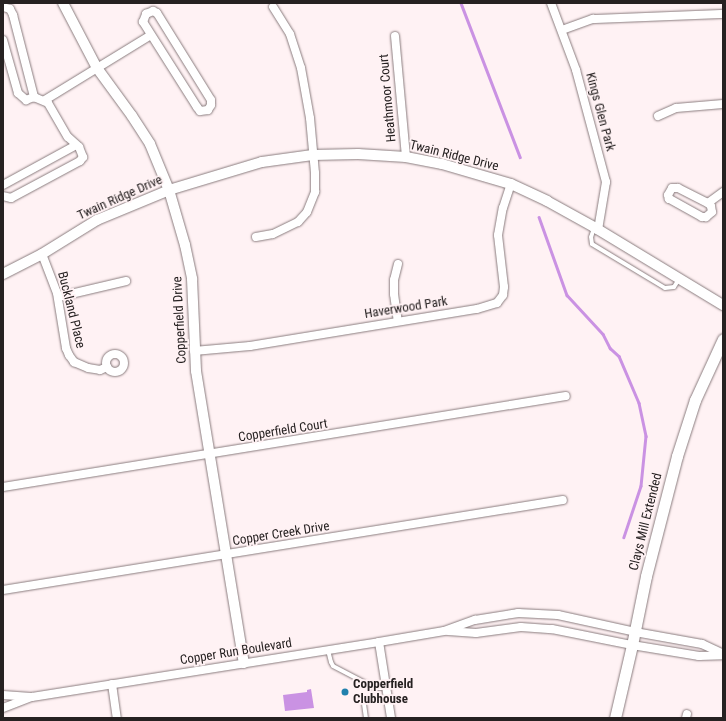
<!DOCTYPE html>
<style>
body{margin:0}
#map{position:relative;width:726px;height:721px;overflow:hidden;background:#fff2f4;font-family:"Roboto Condensed",sans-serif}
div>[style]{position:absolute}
.water>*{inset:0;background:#ca92e3}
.stream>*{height:2.5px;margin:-1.25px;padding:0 1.25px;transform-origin:1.25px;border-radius:1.25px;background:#ca92e3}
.roads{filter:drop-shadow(0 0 1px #8a7c7e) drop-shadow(0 0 1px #8a7c7e)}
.service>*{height:4px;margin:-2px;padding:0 2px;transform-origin:2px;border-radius:2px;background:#fff}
.minor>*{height:8px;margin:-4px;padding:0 4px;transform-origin:4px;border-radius:4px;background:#fff}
.minor>.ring{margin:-4px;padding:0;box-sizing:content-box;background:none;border:8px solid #fff;border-radius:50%}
.tertiary>*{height:10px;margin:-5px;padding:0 5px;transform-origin:5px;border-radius:5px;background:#fff}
.secondary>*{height:11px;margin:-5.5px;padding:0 5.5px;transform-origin:5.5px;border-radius:5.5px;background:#fff}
.dots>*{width:11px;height:11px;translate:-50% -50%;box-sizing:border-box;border:2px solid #fff2f4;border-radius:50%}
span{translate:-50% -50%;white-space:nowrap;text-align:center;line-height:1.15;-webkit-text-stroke:3.5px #fff2f4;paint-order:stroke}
.street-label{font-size:13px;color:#262121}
.poi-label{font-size:13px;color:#262121;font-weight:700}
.left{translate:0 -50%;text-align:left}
.frame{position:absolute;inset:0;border:4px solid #262121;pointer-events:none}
</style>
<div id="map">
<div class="water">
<div style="clip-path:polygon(311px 689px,314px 708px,285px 711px,283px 695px,307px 692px,307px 690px)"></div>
</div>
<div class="stream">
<div style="left:461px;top:3px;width:165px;rotate:69deg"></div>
<div style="left:539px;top:217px;width:83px;rotate:70.3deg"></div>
<div style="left:567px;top:295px;width:53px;rotate:47.3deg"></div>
<div style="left:603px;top:334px;width:16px;rotate:63deg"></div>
<div style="left:610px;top:348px;width:12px;rotate:42deg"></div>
<div style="left:619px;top:356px;width:51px;rotate:66.9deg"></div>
<div style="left:639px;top:403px;width:34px;rotate:78deg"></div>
<div style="left:646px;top:436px;width:50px;rotate:95.7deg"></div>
<div style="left:641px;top:486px;width:54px;rotate:108.4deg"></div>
</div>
<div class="roads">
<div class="service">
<div style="left:594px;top:228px;width:9px;rotate:108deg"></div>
<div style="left:591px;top:237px;width:7px;rotate:82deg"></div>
<div style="left:592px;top:244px;width:85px;rotate:31.1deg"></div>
<div style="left:665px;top:288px;width:9px;rotate:-6deg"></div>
<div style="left:674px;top:287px;width:9px;rotate:-58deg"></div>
<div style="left:328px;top:650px;width:12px;rotate:76deg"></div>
<div style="left:331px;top:662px;width:4px;rotate:63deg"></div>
<div style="left:333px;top:666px;width:47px;rotate:27.6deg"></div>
<div style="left:375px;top:688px;width:11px"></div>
<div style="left:364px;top:704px;width:14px;rotate:82deg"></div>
</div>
<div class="minor">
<div style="left:551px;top:3px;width:72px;rotate:69.5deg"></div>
<div style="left:576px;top:70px;width:116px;rotate:75deg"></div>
<div style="left:606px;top:182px;width:49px;rotate:99.5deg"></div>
<div style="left:3px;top:7px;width:7px;rotate:16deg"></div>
<div style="left:10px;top:9px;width:7px;rotate:63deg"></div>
<div style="left:13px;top:15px;width:85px;rotate:75.6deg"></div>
<div style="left:153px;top:11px;width:4px;rotate:27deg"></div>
<div style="left:157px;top:13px;width:102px;rotate:58.2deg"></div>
<div style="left:211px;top:100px;width:5px;rotate:90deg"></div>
<div style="left:211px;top:105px;width:6px;rotate:121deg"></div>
<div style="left:208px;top:110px;width:8px;rotate:173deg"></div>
<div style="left:200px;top:111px;width:5px;rotate:-127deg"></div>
<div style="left:197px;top:107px;width:101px;rotate:-122.4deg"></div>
<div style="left:143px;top:22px;width:9px;rotate:-69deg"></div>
<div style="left:146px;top:14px;width:8px;rotate:-23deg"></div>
<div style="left:562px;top:30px;width:33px;rotate:-20deg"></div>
<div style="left:593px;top:19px;width:130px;rotate:-2.2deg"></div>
<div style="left:395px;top:36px;width:121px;rotate:84.8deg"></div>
<div style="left:3px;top:40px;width:55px;rotate:74.2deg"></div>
<div style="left:18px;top:93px;width:11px;rotate:41deg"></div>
<div style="left:26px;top:100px;width:9px;rotate:-21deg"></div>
<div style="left:34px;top:97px;width:15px;rotate:23deg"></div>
<div style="left:48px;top:103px;width:39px;rotate:60deg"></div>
<div style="left:68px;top:137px;width:15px;rotate:42deg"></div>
<div style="left:79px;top:147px;width:11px;rotate:68deg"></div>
<div style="left:83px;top:157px;width:5px;rotate:127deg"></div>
<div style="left:80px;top:161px;width:78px;rotate:151.8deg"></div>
<div style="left:11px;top:198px;width:8px;rotate:-166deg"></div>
<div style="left:45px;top:100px;width:124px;rotate:-31.5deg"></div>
<div style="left:658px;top:116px;width:20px;rotate:-24deg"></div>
<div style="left:676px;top:108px;width:47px;rotate:-4.9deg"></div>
<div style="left:3px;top:185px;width:83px;rotate:-28.7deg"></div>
<div style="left:672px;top:188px;width:6px"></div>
<div style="left:678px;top:188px;width:34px;rotate:27deg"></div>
<div style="left:708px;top:203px;width:4px;rotate:45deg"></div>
<div style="left:711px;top:206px;width:6px;rotate:81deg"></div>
<div style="left:712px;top:212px;width:8px;rotate:140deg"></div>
<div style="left:706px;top:217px;width:4px;rotate:180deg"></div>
<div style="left:702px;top:217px;width:38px;rotate:-151deg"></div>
<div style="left:669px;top:199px;width:4px;rotate:-104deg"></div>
<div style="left:668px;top:195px;width:8px;rotate:-60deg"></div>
<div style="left:708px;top:203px;width:19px;rotate:-36deg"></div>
<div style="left:256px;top:237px;width:17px;rotate:-10deg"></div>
<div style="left:273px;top:234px;width:28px;rotate:-26deg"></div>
<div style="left:298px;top:222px;width:13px;rotate:-48deg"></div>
<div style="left:307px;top:212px;width:22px;rotate:-68deg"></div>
<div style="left:315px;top:192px;width:19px;rotate:-90deg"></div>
<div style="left:315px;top:173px;width:55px;rotate:-95.2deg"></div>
<div style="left:310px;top:118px;width:51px;rotate:-100.2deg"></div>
<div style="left:301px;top:68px;width:36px;rotate:-108deg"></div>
<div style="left:290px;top:34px;width:32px;rotate:-122deg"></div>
<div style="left:42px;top:254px;width:42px;rotate:69deg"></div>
<div style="left:57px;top:293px;width:56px;rotate:80.7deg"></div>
<div style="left:66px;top:348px;width:8px;rotate:67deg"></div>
<div style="left:69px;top:355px;width:9px;rotate:54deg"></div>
<div style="left:74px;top:362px;width:15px;rotate:23deg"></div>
<div style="left:88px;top:368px;width:12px;rotate:9deg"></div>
<div style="left:100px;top:370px;width:8px;rotate:-23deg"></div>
<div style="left:398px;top:264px;width:16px;rotate:104deg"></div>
<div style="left:394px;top:280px;width:14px;rotate:90deg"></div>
<div style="left:394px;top:294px;width:27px;rotate:82deg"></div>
<div style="left:58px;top:297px;width:70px;rotate:-13.2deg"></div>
<div style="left:194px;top:351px;width:56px;rotate:-5.1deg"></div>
<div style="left:250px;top:346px;width:230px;rotate:-9.3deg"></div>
<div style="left:477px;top:309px;width:21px;rotate:-17deg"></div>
<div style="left:497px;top:303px;width:10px;rotate:-53deg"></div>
<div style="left:503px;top:295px;width:8px;rotate:-83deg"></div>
<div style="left:504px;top:287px;width:52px;rotate:-96.6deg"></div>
<div style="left:498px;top:235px;width:27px;rotate:-80deg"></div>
<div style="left:503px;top:208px;width:25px;rotate:-72deg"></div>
<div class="ring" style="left:106px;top:354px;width:10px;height:10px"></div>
<div style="left:3px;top:487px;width:570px;rotate:-9.18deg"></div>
<div style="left:3px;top:590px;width:567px;rotate:-9.13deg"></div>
<div style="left:448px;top:631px;width:28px;rotate:4deg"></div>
<div style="left:476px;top:633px;width:45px;rotate:-7.6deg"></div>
<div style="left:521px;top:627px;width:31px;rotate:4deg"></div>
<div style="left:552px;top:629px;width:82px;rotate:11.3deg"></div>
<div style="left:632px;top:645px;width:68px;rotate:9.3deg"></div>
<div style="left:699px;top:656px;width:24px;rotate:-2deg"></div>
<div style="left:379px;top:642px;width:77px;rotate:81deg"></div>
<div style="left:112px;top:684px;width:34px;rotate:82deg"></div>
<div style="left:3px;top:695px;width:28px;rotate:4deg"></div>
<div style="left:3px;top:708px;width:31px;rotate:-21deg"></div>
<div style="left:32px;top:697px;width:351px;rotate:-9deg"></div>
<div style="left:379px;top:642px;width:66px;rotate:-9.6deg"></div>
<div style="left:444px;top:631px;width:33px;rotate:-20deg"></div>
<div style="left:475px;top:620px;width:44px;rotate:-9.2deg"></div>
<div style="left:518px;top:613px;width:40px;rotate:2.9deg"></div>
<div style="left:558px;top:615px;width:79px;rotate:12.4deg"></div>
<div style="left:635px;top:632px;width:68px;rotate:10.2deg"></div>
<div style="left:702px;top:644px;width:23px;rotate:25deg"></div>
<div style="left:686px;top:718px;width:4px;rotate:-76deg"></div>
</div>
<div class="tertiary">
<div style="left:63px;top:3px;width:73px;rotate:62.4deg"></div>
<div style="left:97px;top:68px;width:59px;rotate:53.9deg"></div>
<div style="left:132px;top:116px;width:33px;rotate:57deg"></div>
<div style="left:150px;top:144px;width:50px;rotate:67.6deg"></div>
<div style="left:169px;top:190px;width:57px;rotate:73.8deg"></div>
<div style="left:185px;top:245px;width:35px;rotate:78deg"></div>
<div style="left:192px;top:279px;width:92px;rotate:87.5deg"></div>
<div style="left:196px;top:371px;width:296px;rotate:80.7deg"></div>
<div style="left:3px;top:274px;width:44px;rotate:-27.1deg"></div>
<div style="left:42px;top:254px;width:65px;rotate:-31.7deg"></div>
<div style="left:97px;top:220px;width:78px;rotate:-22.6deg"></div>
<div style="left:169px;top:190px;width:97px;rotate:-16.8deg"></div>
<div style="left:262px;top:162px;width:51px;rotate:-7.8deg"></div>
<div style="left:313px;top:155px;width:45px;rotate:-1.3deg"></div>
<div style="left:358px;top:154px;width:48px;rotate:3.6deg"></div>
<div style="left:406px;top:157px;width:37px;rotate:11deg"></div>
<div style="left:442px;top:164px;width:72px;rotate:16.2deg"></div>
<div style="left:511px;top:184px;width:40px;rotate:25deg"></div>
<div style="left:547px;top:201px;width:54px;rotate:29deg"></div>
<div style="left:594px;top:227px;width:151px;rotate:31.2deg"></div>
</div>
<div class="secondary">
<div style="left:615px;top:718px;width:75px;rotate:-76.9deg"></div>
<div style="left:632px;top:645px;width:70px;rotate:-78.5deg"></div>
<div style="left:646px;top:576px;width:124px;rotate:-75.5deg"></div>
<div style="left:677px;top:456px;width:59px;rotate:-72.2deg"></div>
<div style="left:695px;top:400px;width:67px;rotate:-65.3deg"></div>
</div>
</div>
<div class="dots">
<div style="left:345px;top:692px;background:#2281ad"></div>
</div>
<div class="street-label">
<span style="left:388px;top:98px;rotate:-95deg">Heathmoor Court</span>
<span style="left:600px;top:112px;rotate:75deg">Kings Glen Park</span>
<span style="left:454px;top:156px;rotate:14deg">Twain Ridge Drive</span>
<span style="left:120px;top:198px;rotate:-24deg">Twain Ridge Drive</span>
<span style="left:406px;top:308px;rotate:-9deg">Haverwood Park</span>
<span style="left:71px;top:310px;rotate:76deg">Buckland Place</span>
<span style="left:180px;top:320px;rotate:-93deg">Copperfield Drive</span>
<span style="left:283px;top:431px;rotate:-9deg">Copperfield Court</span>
<span style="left:646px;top:522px;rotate:-76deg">Clays Mill Extended</span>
<span style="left:281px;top:534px;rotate:-9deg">Copper Creek Drive</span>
<span style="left:236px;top:652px;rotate:-9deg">Copper Run Boulevard</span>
</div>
<div class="poi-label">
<span class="left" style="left:353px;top:692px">Copperfield<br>Clubhouse</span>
</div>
<div class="frame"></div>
</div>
